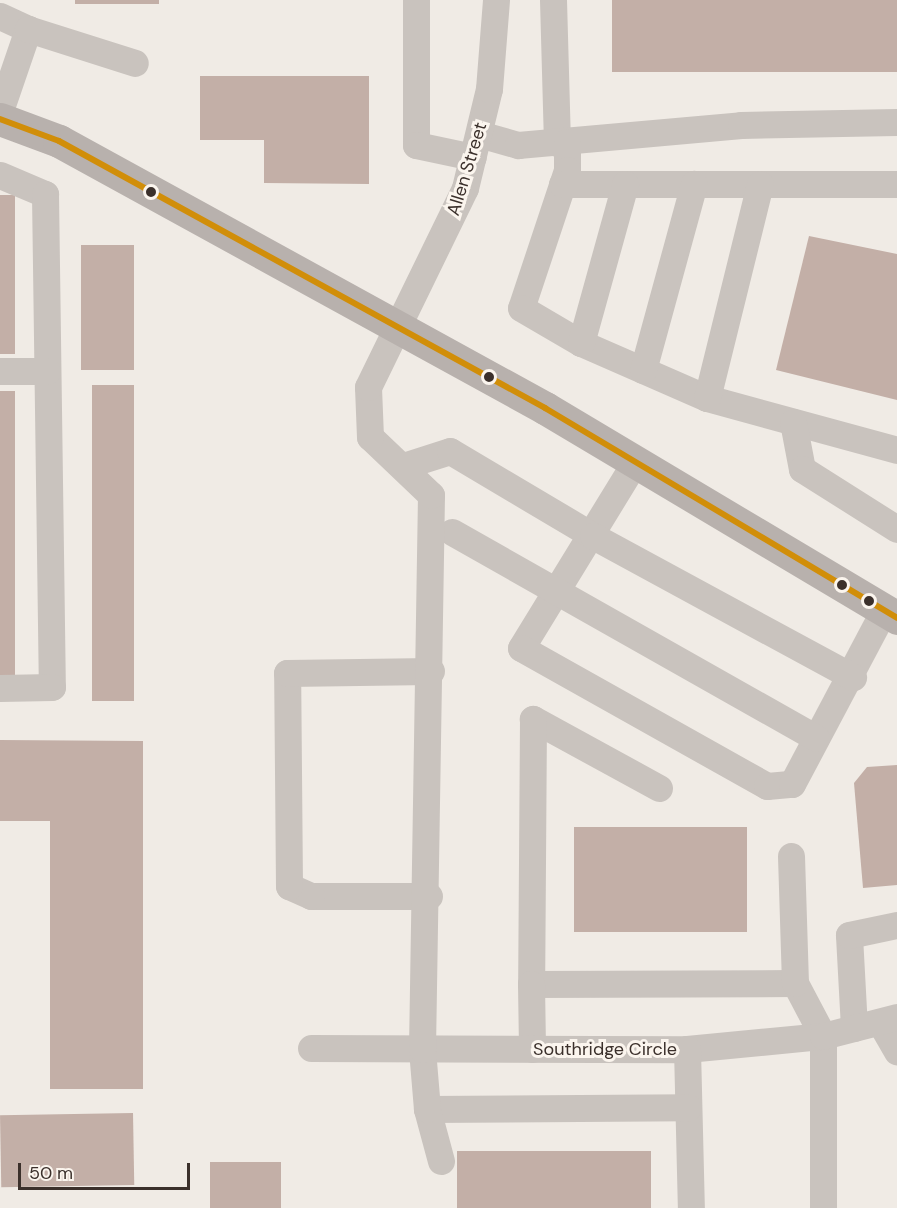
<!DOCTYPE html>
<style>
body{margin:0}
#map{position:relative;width:897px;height:1208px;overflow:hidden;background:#f0ebe5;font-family:"DM Sans",sans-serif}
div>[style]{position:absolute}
.building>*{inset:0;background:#c3afa7;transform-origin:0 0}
.minor>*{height:27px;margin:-13.5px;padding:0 13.5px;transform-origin:13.5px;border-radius:13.5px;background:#c9c3be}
.major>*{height:33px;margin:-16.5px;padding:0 16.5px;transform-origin:16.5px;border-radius:16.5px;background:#b8b1ad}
.bus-1>*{height:6px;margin:-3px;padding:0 3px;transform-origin:3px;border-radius:3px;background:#d18e09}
.dots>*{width:16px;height:16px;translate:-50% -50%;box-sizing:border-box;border:3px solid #fbf5ee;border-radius:50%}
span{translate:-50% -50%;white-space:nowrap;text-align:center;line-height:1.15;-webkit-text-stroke:6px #fbf5ee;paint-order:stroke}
.street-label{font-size:18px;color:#3b302b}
.scale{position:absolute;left:18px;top:1163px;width:172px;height:27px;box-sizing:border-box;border:3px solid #3b302b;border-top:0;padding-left:8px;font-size:18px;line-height:21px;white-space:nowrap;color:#3b302b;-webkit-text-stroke:4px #fbf5ee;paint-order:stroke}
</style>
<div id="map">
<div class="building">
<div style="left:75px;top:0;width:84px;height:4px"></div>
<div style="left:612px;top:0;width:285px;height:72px"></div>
<div style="clip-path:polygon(200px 76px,369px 76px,369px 184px,264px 183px,264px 140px,200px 140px)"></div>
<div style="left:0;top:195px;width:15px;height:159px"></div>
<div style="clip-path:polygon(809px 236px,897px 254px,897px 400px,776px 370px)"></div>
<div style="left:81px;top:245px;width:53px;height:125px"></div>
<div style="left:92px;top:385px;width:42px;height:316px"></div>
<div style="left:0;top:391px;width:15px;height:285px"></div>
<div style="clip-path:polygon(0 740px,143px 741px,143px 1089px,50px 1089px,50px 821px,0 821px)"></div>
<div style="clip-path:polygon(897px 765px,897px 885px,863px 888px,854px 783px,867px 767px)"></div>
<div style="left:574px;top:827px;width:173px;height:105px"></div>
<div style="left:133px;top:1113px;width:72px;height:133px;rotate:89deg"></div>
<div style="left:651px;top:1151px;width:57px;height:194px;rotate:90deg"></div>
<div style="left:210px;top:1162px;width:71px;height:46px"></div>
</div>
<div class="minor">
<div style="left:416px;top:0;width:145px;rotate:90deg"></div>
<div style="left:416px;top:145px;width:58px;rotate:11.9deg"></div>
<div style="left:553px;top:0;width:143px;rotate:88.4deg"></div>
<div style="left:0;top:16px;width:31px;rotate:25deg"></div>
<div style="left:0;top:111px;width:87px;rotate:-71.1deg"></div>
<div style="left:28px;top:29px;width:112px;rotate:17.6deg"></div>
<div style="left:479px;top:134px;width:41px;rotate:15.8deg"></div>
<div style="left:518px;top:145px;width:224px;rotate:-5.1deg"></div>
<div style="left:741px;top:125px;width:156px;rotate:-1.1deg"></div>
<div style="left:567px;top:142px;width:28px;rotate:90deg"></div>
<div style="left:567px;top:170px;width:145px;rotate:108.4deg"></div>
<div style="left:521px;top:308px;width:69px;rotate:30.3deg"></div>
<div style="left:581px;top:343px;width:137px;rotate:23.6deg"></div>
<div style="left:707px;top:398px;width:197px;rotate:15.3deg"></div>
<div style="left:0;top:175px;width:49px;rotate:22.9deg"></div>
<div style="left:45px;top:194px;width:493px;rotate:89.2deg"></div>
<div style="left:52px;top:687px;width:52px;rotate:178.9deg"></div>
<div style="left:562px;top:184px;width:335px"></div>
<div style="left:581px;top:343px;width:165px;rotate:-74.5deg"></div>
<div style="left:643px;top:370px;width:193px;rotate:-74.7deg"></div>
<div style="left:0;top:371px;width:47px"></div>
<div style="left:707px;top:398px;width:220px;rotate:-76.1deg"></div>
<div style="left:793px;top:422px;width:48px;rotate:79.2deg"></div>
<div style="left:802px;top:469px;width:112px;rotate:32.3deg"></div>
<div style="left:635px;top:462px;width:218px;rotate:121.5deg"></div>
<div style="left:521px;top:648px;width:282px;rotate:29.3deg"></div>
<div style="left:767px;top:786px;width:25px;rotate:-5deg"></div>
<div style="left:792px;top:784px;width:197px;rotate:-62.1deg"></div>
<div style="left:403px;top:466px;width:49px;rotate:-17.7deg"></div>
<div style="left:450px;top:451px;width:166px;rotate:30.7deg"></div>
<div style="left:593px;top:536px;width:296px;rotate:28.5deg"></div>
<div style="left:452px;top:532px;width:418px;rotate:29.5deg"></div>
<div style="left:659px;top:788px;width:144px;rotate:-151.3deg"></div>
<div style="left:533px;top:719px;width:265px;rotate:90.4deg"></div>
<div style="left:531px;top:984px;width:264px;rotate:-0.2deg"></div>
<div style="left:795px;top:983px;width:60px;rotate:62.2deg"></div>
<div style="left:823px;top:1036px;width:172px;rotate:90deg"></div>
<div style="left:791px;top:856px;width:127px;rotate:88.2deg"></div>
<div style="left:429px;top:896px;width:118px;rotate:180deg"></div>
<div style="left:311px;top:896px;width:24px;rotate:-156deg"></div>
<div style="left:289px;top:886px;width:213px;rotate:-90.5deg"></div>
<div style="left:287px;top:673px;width:144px;rotate:-0.8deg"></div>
<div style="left:531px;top:984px;width:65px;rotate:89.1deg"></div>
<div style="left:880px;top:1022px;width:34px;rotate:60deg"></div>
<div style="left:854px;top:1028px;width:93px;rotate:-93.1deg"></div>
<div style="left:849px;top:935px;width:49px;rotate:-11.8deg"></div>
<div style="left:311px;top:1048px;width:376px;rotate:0.2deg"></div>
<div style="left:687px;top:1049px;width:137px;rotate:-5.5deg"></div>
<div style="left:823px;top:1036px;width:76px;rotate:-14.4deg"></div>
<div style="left:687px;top:1049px;width:159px;rotate:88.6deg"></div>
<div style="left:427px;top:1109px;width:261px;rotate:-0.4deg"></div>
<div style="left:441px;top:1161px;width:54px;rotate:-105.1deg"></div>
<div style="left:427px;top:1109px;width:60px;rotate:-94.8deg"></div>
<div style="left:422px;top:1049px;width:554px;rotate:-89.07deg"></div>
<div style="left:431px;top:495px;width:84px;rotate:-136.4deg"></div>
<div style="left:370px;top:437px;width:50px;rotate:-92.3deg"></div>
<div style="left:368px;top:387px;width:221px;rotate:-64deg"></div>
<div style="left:465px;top:188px;width:102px;rotate:-76.4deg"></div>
<div style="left:489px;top:89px;width:89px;rotate:-85.5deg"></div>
</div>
<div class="major">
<div style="left:0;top:119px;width:63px;rotate:20.4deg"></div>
<div style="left:59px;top:141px;width:555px;rotate:28.78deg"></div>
<div style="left:545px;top:408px;width:410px;rotate:30.8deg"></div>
</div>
<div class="bus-1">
<div style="left:0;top:119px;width:63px;rotate:20.4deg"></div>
<div style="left:59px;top:141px;width:555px;rotate:28.78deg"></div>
<div style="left:545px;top:408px;width:410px;rotate:30.8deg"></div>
</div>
<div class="dots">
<div style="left:151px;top:192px;background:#3b302b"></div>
<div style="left:489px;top:377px;background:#3b302b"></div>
<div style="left:842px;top:585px;background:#3b302b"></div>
<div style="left:869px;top:601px;background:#3b302b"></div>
</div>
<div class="street-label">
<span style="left:467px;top:169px;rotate:-73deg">Allen Street</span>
<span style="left:605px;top:1049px">Southridge Circle</span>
</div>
<div class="scale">50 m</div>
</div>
